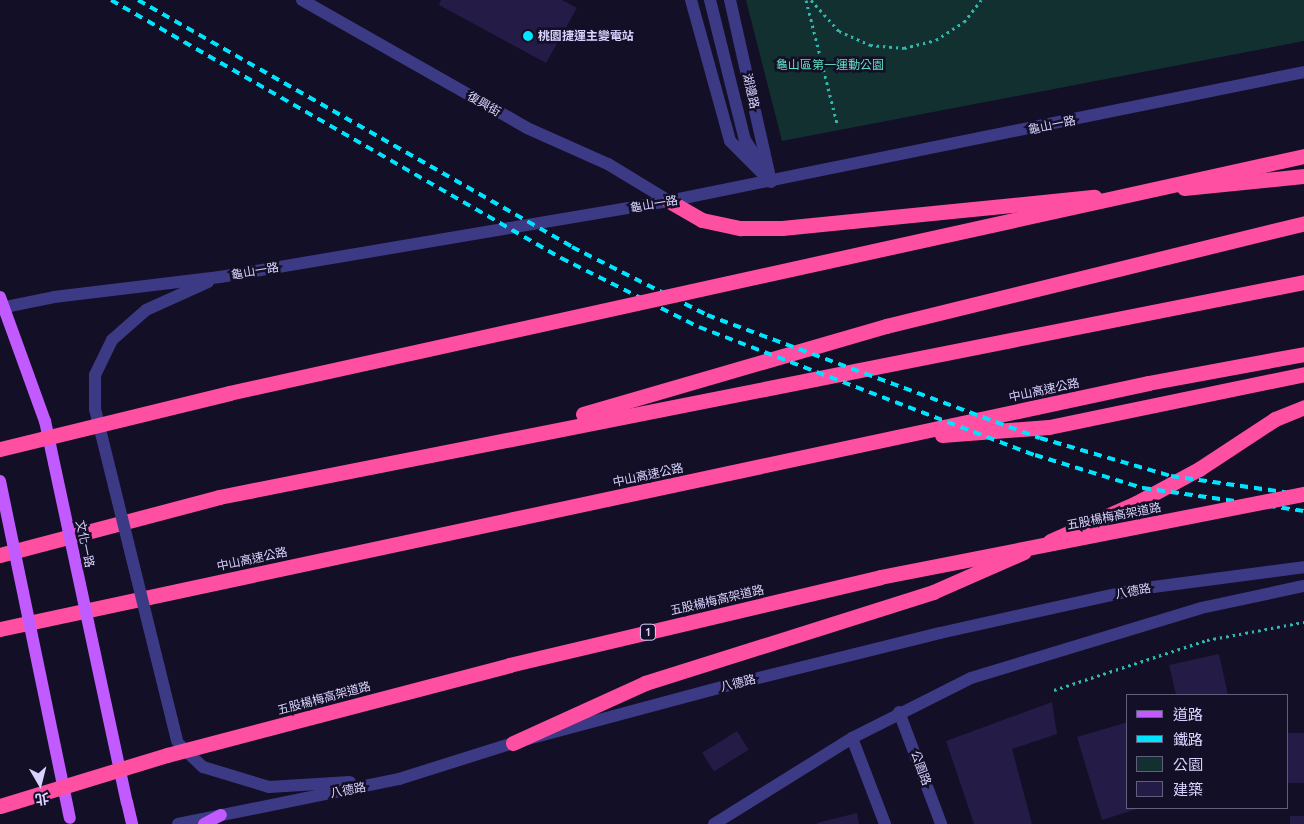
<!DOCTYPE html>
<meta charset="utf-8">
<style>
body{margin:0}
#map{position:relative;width:1304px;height:824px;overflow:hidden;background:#130f26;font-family:Ubuntu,"Noto Sans TC",sans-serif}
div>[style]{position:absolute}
.green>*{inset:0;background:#12302f}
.building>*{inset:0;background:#241b47;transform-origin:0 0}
.path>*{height:3px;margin-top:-1.5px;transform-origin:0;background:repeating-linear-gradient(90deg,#2fb8b0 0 2.5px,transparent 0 6.5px)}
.minor>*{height:12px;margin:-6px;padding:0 6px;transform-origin:6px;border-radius:6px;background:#3d3a85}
.major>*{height:12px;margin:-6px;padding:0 6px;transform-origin:6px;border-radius:6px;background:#c25bff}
.highway>*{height:15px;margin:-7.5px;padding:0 7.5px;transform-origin:7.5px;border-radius:7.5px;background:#ff4fa3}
.rail>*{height:4px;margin-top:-2px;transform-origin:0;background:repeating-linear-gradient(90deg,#00e5ff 0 8px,transparent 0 14px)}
.minor-bridge>*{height:12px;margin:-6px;padding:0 6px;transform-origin:6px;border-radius:6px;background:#3d3a85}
.major-bridge>*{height:12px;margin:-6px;padding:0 6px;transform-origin:6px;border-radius:6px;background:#c25bff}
.highway-bridge>*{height:15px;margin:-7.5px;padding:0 7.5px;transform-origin:7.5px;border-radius:7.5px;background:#ff4fa3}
.dots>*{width:14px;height:14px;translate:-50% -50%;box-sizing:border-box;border:2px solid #130f26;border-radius:50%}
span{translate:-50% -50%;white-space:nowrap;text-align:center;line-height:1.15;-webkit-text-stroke:5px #130f26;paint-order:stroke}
.shield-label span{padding:1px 4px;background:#130f26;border:1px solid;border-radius:4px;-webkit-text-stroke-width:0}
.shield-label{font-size:11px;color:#d9d4ff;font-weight:700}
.poi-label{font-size:12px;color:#d9d4ff;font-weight:700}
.left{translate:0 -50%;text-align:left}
.park-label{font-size:12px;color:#5fe0c0}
.street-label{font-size:12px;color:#d9d4ff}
.legend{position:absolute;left:1126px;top:694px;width:162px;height:115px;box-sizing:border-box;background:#130f26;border:1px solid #625e7d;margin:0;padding:6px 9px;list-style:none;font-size:15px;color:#d9d4ff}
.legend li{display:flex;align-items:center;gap:10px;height:25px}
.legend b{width:25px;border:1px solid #625e7d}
.north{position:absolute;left:15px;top:759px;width:50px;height:50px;-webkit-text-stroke:4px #130f26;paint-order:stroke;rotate:172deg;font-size:14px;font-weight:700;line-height:20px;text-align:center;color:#d9d4ff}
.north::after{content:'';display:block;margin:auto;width:18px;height:22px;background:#d9d4ff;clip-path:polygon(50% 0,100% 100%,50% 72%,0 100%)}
</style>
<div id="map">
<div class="green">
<div style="clip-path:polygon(746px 0,1304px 0,1304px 41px,782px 141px)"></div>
</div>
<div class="building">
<div style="clip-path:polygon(441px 0,562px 0,577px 8px,546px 63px,439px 5px)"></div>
<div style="clip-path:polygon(1219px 654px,1228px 695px,1176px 695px,1169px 665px)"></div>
<div style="clip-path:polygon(1052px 702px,1057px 734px,1012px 749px,1032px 824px,974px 824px,946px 741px)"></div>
<div style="clip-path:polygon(1128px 722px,1128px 808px,1140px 808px,1102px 820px,1077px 737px)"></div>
<div style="left:737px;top:731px;width:22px;height:41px;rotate:58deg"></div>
<div style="left:1304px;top:733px;width:50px;height:16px;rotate:90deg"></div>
<div style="clip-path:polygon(857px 813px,859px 824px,817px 824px,817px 823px)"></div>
<div style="left:1304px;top:816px;width:8px;height:14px;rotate:90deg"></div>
</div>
<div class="path">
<div style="left:806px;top:0;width:127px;rotate:75.9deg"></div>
<div style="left:811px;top:0;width:42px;rotate:47.9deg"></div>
<div style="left:839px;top:31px;width:34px;rotate:24deg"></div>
<div style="left:870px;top:45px;width:34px;rotate:5deg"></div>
<div style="left:904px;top:48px;width:33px;rotate:-14deg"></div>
<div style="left:936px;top:40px;width:33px;rotate:-33deg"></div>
<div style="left:964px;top:22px;width:28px;rotate:-52deg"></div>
<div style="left:1054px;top:690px;width:161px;rotate:-18.1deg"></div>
<div style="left:1207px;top:640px;width:99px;rotate:-10.5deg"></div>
</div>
<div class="minor">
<div style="left:302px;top:0;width:259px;rotate:29.6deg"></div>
<div style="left:527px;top:128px;width:89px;rotate:24deg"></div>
<div style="left:608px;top:164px;width:71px;rotate:31.2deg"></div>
<div style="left:691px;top:0;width:146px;rotate:74.5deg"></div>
<div style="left:730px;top:141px;width:58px;rotate:45deg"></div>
<div style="left:710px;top:0;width:144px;rotate:76deg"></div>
<div style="left:745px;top:140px;width:27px;rotate:57deg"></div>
<div style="left:730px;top:0;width:177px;rotate:77.3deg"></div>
<div style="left:0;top:308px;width:55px;rotate:-11.5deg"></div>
<div style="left:54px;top:297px;width:167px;rotate:-6.9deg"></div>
<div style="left:220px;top:277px;width:455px;rotate:-9.6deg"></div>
<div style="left:669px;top:201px;width:648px;rotate:-11.48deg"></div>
<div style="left:95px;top:409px;width:34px;rotate:-90deg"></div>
<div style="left:95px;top:375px;width:39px;rotate:-64deg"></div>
<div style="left:112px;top:340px;width:45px;rotate:-41.4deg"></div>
<div style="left:146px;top:310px;width:68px;rotate:-24.3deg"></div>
<div style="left:899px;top:712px;width:120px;rotate:69.4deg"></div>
<div style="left:852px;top:738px;width:92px;rotate:69deg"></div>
<div style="left:180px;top:745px;width:32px;rotate:44deg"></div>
<div style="left:203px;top:767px;width:69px;rotate:16.9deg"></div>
<div style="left:269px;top:787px;width:81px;rotate:-3.5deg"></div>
<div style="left:178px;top:824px;width:226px;rotate:-11.5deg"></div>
<div style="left:399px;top:779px;width:120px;rotate:-17.5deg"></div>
<div style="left:513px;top:743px;width:216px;rotate:-15deg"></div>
<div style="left:722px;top:687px;width:225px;rotate:-13.9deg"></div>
<div style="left:940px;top:633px;width:203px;rotate:-12.5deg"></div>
<div style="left:1138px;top:589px;width:167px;rotate:-7.5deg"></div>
<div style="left:714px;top:824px;width:163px;rotate:-31.9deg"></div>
<div style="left:852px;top:738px;width:133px;rotate:-26.8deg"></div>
<div style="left:971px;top:678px;width:240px;rotate:-16.9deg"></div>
<div style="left:1201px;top:608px;width:105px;rotate:-12.1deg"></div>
</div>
<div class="major">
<div style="left:0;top:297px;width:132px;rotate:70.1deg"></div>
<div style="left:127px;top:802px;width:23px;rotate:77deg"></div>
<div style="left:204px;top:824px;width:19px;rotate:-28deg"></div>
</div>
<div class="highway">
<div style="left:1184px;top:188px;width:121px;rotate:-5.7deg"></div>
<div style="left:669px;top:201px;width:38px;rotate:30deg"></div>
<div style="left:702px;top:220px;width:40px;rotate:12deg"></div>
<div style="left:741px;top:228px;width:41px"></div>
<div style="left:782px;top:228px;width:314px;rotate:-5.7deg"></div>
<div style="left:583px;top:414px;width:316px;rotate:-16.2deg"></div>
<div style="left:886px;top:326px;width:431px;rotate:-13.8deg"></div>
<div style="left:942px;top:435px;width:107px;rotate:-4.3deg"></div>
<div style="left:1049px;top:427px;width:260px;rotate:-11.7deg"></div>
<div style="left:1050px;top:541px;width:94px;rotate:-23.8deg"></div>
<div style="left:1136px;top:503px;width:72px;rotate:-28.4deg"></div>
<div style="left:1199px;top:469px;width:91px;rotate:-33.3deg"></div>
<div style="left:1275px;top:419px;width:31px;rotate:-22deg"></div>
<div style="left:0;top:555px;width:227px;rotate:-14.8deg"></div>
<div style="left:219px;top:497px;width:1106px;rotate:-11.21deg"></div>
<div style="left:0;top:629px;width:1174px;rotate:-12.09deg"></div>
<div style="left:1148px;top:383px;width:159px;rotate:-10.5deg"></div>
<div style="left:513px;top:743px;width:145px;rotate:-24.4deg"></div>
<div style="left:645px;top:683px;width:302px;rotate:-17.5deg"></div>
<div style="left:933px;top:592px;width:99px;rotate:-23.7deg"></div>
</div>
<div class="rail">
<div style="left:111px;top:0;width:519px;rotate:29.83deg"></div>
<div style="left:561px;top:258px;width:154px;rotate:26.6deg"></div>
<div style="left:699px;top:327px;width:360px;rotate:20.9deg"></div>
<div style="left:1035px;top:455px;width:113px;rotate:17deg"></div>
<div style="left:1143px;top:488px;width:163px;rotate:8.1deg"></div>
<div style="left:138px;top:0;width:499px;rotate:29.6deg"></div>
<div style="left:572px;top:247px;width:151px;rotate:26.7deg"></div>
<div style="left:707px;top:315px;width:355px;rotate:20.3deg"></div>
<div style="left:1040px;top:438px;width:136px;rotate:16.2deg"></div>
<div style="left:1171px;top:476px;width:134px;rotate:8.1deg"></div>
</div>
<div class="minor-bridge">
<div style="left:95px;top:409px;width:342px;rotate:76.1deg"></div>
</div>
<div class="major-bridge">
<div style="left:45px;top:421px;width:390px;rotate:77.9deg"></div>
<div style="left:0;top:481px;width:344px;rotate:78.3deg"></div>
</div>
<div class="highway-bridge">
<div style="left:0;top:449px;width:236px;rotate:-13.7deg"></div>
<div style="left:229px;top:393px;width:1101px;rotate:-12.43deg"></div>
<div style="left:0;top:806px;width:175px;rotate:-17deg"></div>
<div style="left:167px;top:755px;width:354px;rotate:-14.7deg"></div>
<div style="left:509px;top:665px;width:381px;rotate:-13.3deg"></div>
<div style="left:880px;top:577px;width:432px;rotate:-11.1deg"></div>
</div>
<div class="dots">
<div style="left:528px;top:36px;background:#00e5ff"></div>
</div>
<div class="shield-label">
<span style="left:648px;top:632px">1</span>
</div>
<div class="poi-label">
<span class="left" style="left:538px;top:36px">桃園捷運主變電站</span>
</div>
<div class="park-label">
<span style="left:830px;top:65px">龜山區第一運動公園</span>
</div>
<div class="street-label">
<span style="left:751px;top:91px;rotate:77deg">湖邊路</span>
<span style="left:484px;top:104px;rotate:30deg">復興街</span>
<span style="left:1052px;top:125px;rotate:-12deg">龜山一路</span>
<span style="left:654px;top:204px;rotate:-10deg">龜山一路</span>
<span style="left:255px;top:271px;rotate:-10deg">龜山一路</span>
<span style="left:1044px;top:390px;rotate:-12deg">中山高速公路</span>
<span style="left:648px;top:475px;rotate:-12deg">中山高速公路</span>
<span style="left:1114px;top:516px;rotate:-11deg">五股楊梅高架道路</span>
<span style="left:85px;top:544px;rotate:78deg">文化一路</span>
<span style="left:252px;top:559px;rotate:-12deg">中山高速公路</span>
<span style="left:1133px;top:591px;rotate:-11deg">八德路</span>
<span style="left:717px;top:600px;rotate:-13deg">五股楊梅高架道路</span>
<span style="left:738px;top:683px;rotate:-14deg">八德路</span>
<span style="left:324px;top:698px;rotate:-15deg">五股楊梅高架道路</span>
<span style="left:921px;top:768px;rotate:70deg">公園路</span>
<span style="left:348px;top:790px;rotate:-11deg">八德路</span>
</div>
<ul class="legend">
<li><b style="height:6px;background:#c25bff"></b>道路</li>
<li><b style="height:6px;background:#00e5ff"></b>鐵路</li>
<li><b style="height:14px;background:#12302f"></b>公園</li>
<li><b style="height:14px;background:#241b47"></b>建築</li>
</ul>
<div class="north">北</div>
</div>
